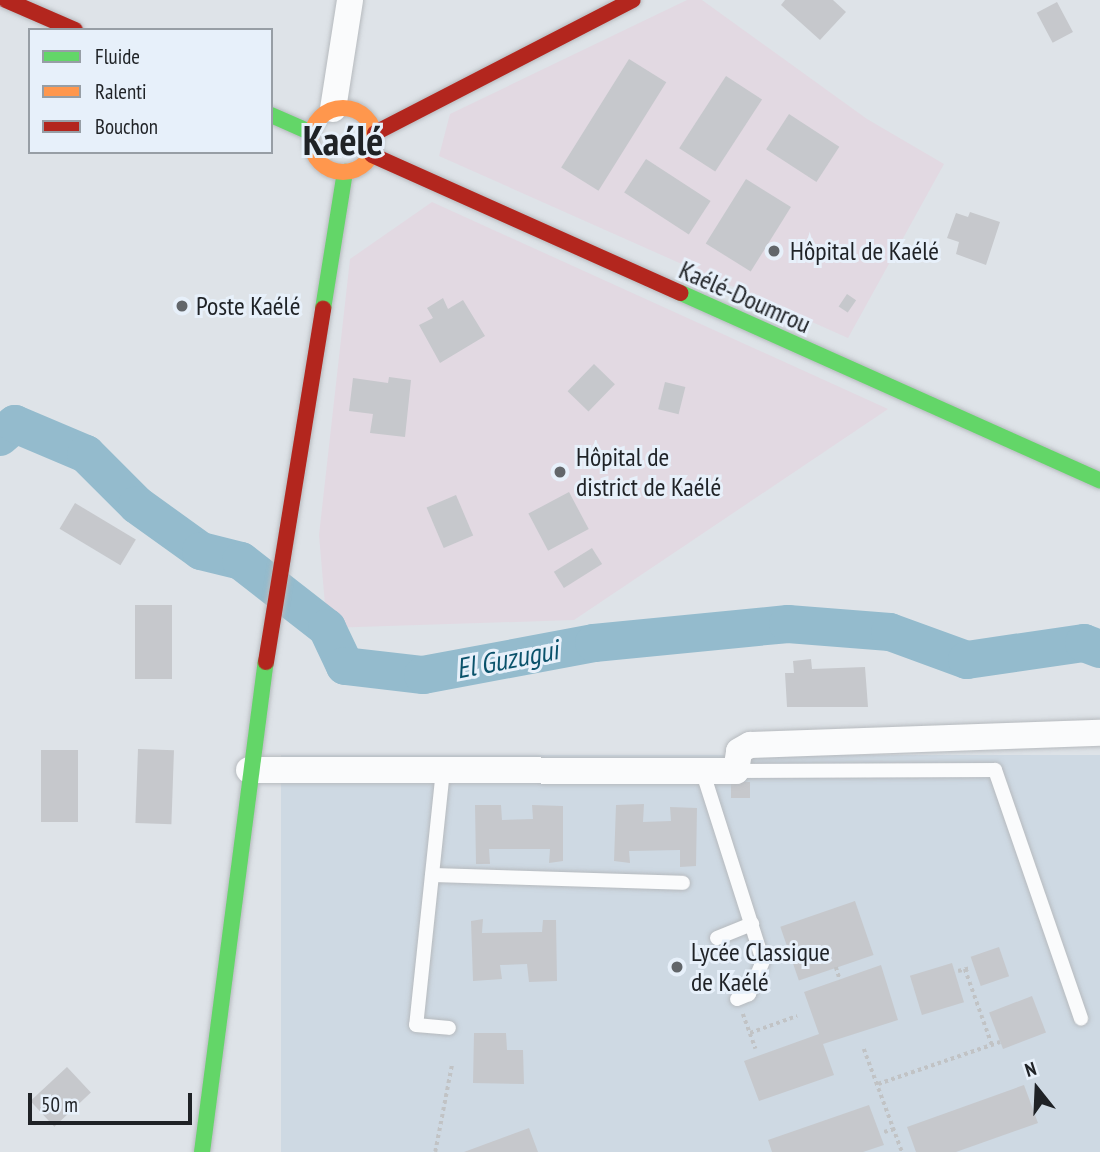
<!DOCTYPE html>
<meta charset="utf-8">
<style>
body{margin:0}
#map{position:relative;width:1100px;height:1152px;overflow:hidden;background:#dee3e8;font-family:"PT Sans Narrow",sans-serif}
div>[style]{position:absolute}
.built>*{inset:0;background:#ced9e3;transform-origin:0 0}
.medical>*{inset:0;background:#e2d9e2}
.river>*{height:38px;margin:-19px;padding:0 19px;transform-origin:19px;border-radius:19px;background:#94bbcd}
.building>*{inset:0;background:#c6c8cc;transform-origin:0 0}
.path>*{height:3.5px;margin-top:-1.75px;transform-origin:0;background:repeating-linear-gradient(90deg,#c1c3c5 0 3.5px,transparent 0 7px)}
.roads{filter:drop-shadow(0 0 2px #b6babe) drop-shadow(0 0 2px #b6babe)}
.lane>*{height:14px;margin:-7px;padding:0 7px;transform-origin:7px;border-radius:7px;background:#fafbfc}
.street>*{height:26px;margin:-13px;padding:0 13px;transform-origin:13px;border-radius:13px;background:#fafbfc}
.fast>*{height:16px;margin:-8px;padding:0 8px;transform-origin:8px;border-radius:8px;background:#63d668}
.slow>*{height:16px;margin:-8px;padding:0 8px;transform-origin:8px;border-radius:8px;background:#ff974d}
.slow>.ring{margin:-8px;padding:0;box-sizing:content-box;background:none;border:16px solid #ff974d;border-radius:50%}
.jam>*{height:16px;margin:-8px;padding:0 8px;transform-origin:8px;border-radius:8px;background:#b3261e}
.dots>*{width:19px;height:19px;translate:-50% -50%;box-sizing:border-box;border:4px solid #e7f0fa;border-radius:50%}
span{translate:-50% -50%;white-space:nowrap;text-align:center;line-height:1.15;-webkit-text-stroke:6px #e7f0fa;paint-order:stroke}
.poi-label{font-size:26px;color:#1f2226}
.left{translate:0 -50%;text-align:left}
.street-label{font-size:26px;color:#1f2226}
.water-label{font-size:28px;color:#0a526b;font-style:italic}
.town-label{font-size:40px;color:#1f2226;font-weight:700}
.legend{position:absolute;left:28px;top:28px;width:245px;height:126px;box-sizing:border-box;background:#e7f0fa;border:2px solid #979ea5;margin:0;padding:9px 12px;list-style:none;font-size:21px;color:#1f2226}
.legend li{display:flex;align-items:center;gap:14px;height:35px}
.legend b{width:35px;border:2px solid #979ea5}
.north{position:absolute;left:1002px;top:1054px;width:70px;height:70px;-webkit-text-stroke:5px #e7f0fa;paint-order:stroke;rotate:342deg;font-size:19px;font-weight:700;line-height:28px;text-align:center;color:#1f2226}
.north::after{content:'';display:block;margin:auto;width:24px;height:32px;background:#1f2226;clip-path:polygon(50% 0,100% 100%,50% 72%,0 100%)}
.scale{position:absolute;left:28px;top:1093px;width:164px;height:32px;box-sizing:border-box;border:4px solid #1f2226;border-top:0;padding-left:9px;font-size:21px;line-height:24px;white-space:nowrap;color:#1f2226;-webkit-text-stroke:5px #e7f0fa;paint-order:stroke}
</style>
<div id="map">
<div class="built">
<div style="left:1100px;top:755px;width:397px;height:819px;rotate:90deg"></div>
</div>
<div class="medical">
<div style="clip-path:polygon(687px 0,702px 0,867px 119px,944px 164px,848px 338px,439px 156px,450px 114px)"></div>
<div style="clip-path:polygon(432px 202px,888px 409px,574px 620px,327px 628px,319px 535px,350px 259px)"></div>
</div>
<div class="river">
<div style="left:0;top:437px;width:20px;rotate:-41deg"></div>
<div style="left:15px;top:424px;width:77px;rotate:22.9deg"></div>
<div style="left:86px;top:454px;width:72px;rotate:45deg"></div>
<div style="left:137px;top:505px;width:79px;rotate:35.7deg"></div>
<div style="left:201px;top:551px;width:41px;rotate:14deg"></div>
<div style="left:241px;top:561px;width:109px;rotate:37.9deg"></div>
<div style="left:327px;top:628px;width:42px;rotate:64.7deg"></div>
<div style="left:345px;top:666px;width:79px;rotate:6.6deg"></div>
<div style="left:423px;top:675px;width:174px;rotate:-10.6deg"></div>
<div style="left:594px;top:643px;width:195px;rotate:-5.6deg"></div>
<div style="left:788px;top:624px;width:102px;rotate:4.5deg"></div>
<div style="left:890px;top:632px;width:82px;rotate:20deg"></div>
<div style="left:967px;top:660px;width:118px;rotate:-8.3deg"></div>
<div style="left:1084px;top:643px;width:17px;rotate:21deg"></div>
</div>
<div class="building">
<div style="clip-path:polygon(785px 0,833px 0,846px 12px,820px 40px,781px 5px)"></div>
<div style="left:1057px;top:2px;width:34px;height:23px;rotate:62deg"></div>
<div style="left:629px;top:59px;width:44px;height:128px;rotate:32deg"></div>
<div style="left:726px;top:76px;width:43px;height:86px;rotate:33deg"></div>
<div style="left:789px;top:114px;width:60px;height:42px;rotate:33deg"></div>
<div style="left:646px;top:159px;width:77px;height:40px;rotate:33deg"></div>
<div style="left:746px;top:179px;width:53px;height:76px;rotate:32deg"></div>
<div style="clip-path:polygon(970px 212px,1000px 222px,986px 265px,956px 254px,959px 242px,947px 238px,956px 213px,968px 217px)"></div>
<div style="left:847px;top:294px;width:11px;height:15px;rotate:34deg"></div>
<div style="clip-path:polygon(443px 298px,448px 309px,463px 300px,485px 336px,440px 363px,419px 325px,433px 318px,427px 308px)"></div>
<div style="left:594px;top:364px;width:29px;height:38px;rotate:44deg"></div>
<div style="clip-path:polygon(389px 377px,411px 380px,405px 437px,370px 433px,373px 414px,349px 411px,353px 378px,388px 383px)"></div>
<div style="left:665px;top:382px;width:21px;height:28px;rotate:14deg"></div>
<div style="left:569px;top:492px;width:42px;height:46px;rotate:62deg"></div>
<div style="left:456px;top:495px;width:44px;height:32px;rotate:67deg"></div>
<div style="left:75px;top:503px;width:71px;height:30px;rotate:31deg"></div>
<div style="left:592px;top:548px;width:19px;height:45px;rotate:58deg"></div>
<div style="left:135px;top:605px;width:37px;height:74px"></div>
<div style="clip-path:polygon(811px 659px,812px 669px,865px 667px,868px 707px,787px 707px,785px 673px,794px 673px,793px 661px)"></div>
<div style="left:138px;top:749px;width:36px;height:74px;rotate:2deg"></div>
<div style="left:41px;top:750px;width:37px;height:72px"></div>
<div style="left:731px;top:782px;width:19px;height:16px"></div>
<div style="clip-path:polygon(644px 804px,643px 822px,671px 821px,670px 807px,697px 808px,696px 866px,680px 867px,680px 850px,629px 851px,630px 863px,614px 861px,616px 805px)"></div>
<div style="clip-path:polygon(475px 805px,501px 805px,502px 820px,533px 819px,532px 805px,563px 806px,563px 861px,549px 863px,550px 849px,489px 849px,490px 864px,476px 864px)"></div>
<div style="left:855px;top:901px;width:57px;height:79px;rotate:71deg"></div>
<div style="clip-path:polygon(483px 919px,482px 933px,542px 932px,543px 920px,556px 920px,557px 981px,529px 982px,527px 964px,500px 965px,502px 979px,473px 981px,471px 921px)"></div>
<div style="left:999px;top:947px;width:31px;height:30px;rotate:71deg"></div>
<div style="left:952px;top:963px;width:41px;height:44px;rotate:73deg"></div>
<div style="clip-path:polygon(881px 965px,898px 1020px,823px 1044px,834px 1075px,759px 1101px,744px 1061px,819px 1034px,804px 992px)"></div>
<div style="left:1032px;top:996px;width:39px;height:46px;rotate:69deg"></div>
<div style="clip-path:polygon(474px 1033px,506px 1033px,507px 1050px,523px 1050px,524px 1084px,473px 1083px)"></div>
<div style="left:67px;top:1067px;width:35px;height:50px;rotate:47deg"></div>
<div style="clip-path:polygon(1024px 1085px,1038px 1123px,956px 1152px,916px 1152px,907px 1127px)"></div>
<div style="clip-path:polygon(869px 1105px,884px 1145px,863px 1152px,772px 1152px,768px 1140px)"></div>
<div style="clip-path:polygon(529px 1128px,538px 1152px,464px 1152px)"></div>
</div>
<div class="path">
<div style="left:836px;top:967px;width:14px;rotate:73deg"></div>
<div style="left:965px;top:969px;width:81px;rotate:70.4deg"></div>
<div style="left:958px;top:971px;width:13px;rotate:-13deg"></div>
<div style="left:743px;top:1014px;width:37px;rotate:70deg"></div>
<div style="left:750px;top:1033px;width:50px;rotate:-19.9deg"></div>
<div style="left:864px;top:1049px;width:110px;rotate:69.7deg"></div>
<div style="left:878px;top:1084px;width:129px;rotate:-19deg"></div>
<div style="left:884px;top:1132px;width:10px;rotate:-17deg"></div>
<div style="left:435px;top:1152px;width:90px;rotate:-79.1deg"></div>
</div>
<div class="roads">
<div class="lane">
<div style="left:443px;top:770px;width:256px;rotate:96deg"></div>
<div style="left:416px;top:1025px;width:33px;rotate:5deg"></div>
<div style="left:736px;top:771px;width:259px;rotate:-0.2deg"></div>
<div style="left:995px;top:770px;width:263px;rotate:70.9deg"></div>
<div style="left:703px;top:773px;width:197px;rotate:72.3deg"></div>
<div style="left:763px;top:961px;width:36px;rotate:113deg"></div>
<div style="left:749px;top:994px;width:13px;rotate:157deg"></div>
<div style="left:432px;top:875px;width:251px;rotate:1.8deg"></div>
<div style="left:717px;top:938px;width:38px;rotate:-22deg"></div>
</div>
<div class="street">
<div style="left:333px;top:109px;width:110px;rotate:-81.1deg"></div>
<div style="left:249px;top:770px;width:487px;rotate:0.1deg"></div>
<div style="left:736px;top:771px;width:20px;rotate:-81deg"></div>
<div style="left:739px;top:751px;width:13px;rotate:-29deg"></div>
<div style="left:750px;top:745px;width:350px;rotate:-2deg"></div>
</div>
<div class="fast">
<div style="left:271px;top:115px;width:45px;rotate:23.7deg"></div>
<div style="left:681px;top:293px;width:459px;rotate:24.1deg"></div>
<div style="left:323px;top:309px;width:139px;rotate:-80.9deg"></div>
<div style="left:202px;top:1152px;width:494px;rotate:-82.6deg"></div>
</div>
<div class="slow">
<div class="ring" style="left:311px;top:108px;width:48px;height:48px"></div>
</div>
<div class="jam">
<div style="left:6px;top:0;width:75px;rotate:23.5deg"></div>
<div style="left:375px;top:133px;width:290px;rotate:-27.3deg"></div>
<div style="left:372px;top:155px;width:338px;rotate:24.1deg"></div>
<div style="left:266px;top:662px;width:358px;rotate:-80.8deg"></div>
</div>
</div>
<div class="dots">
<div style="left:774px;top:251px;background:#62666a"></div>
<div style="left:182px;top:306px;background:#62666a"></div>
<div style="left:560px;top:472px;background:#62666a"></div>
<div style="left:677px;top:967px;background:#62666a"></div>
</div>
<div class="poi-label">
<span class="left" style="left:790px;top:251px">Hôpital de Kaélé</span>
<span class="left" style="left:196px;top:306px">Poste Kaélé</span>
<span class="left" style="left:576px;top:472px">Hôpital de<br>district de Kaélé</span>
<span class="left" style="left:691px;top:967px">Lycée Classique<br>de Kaélé</span>
</div>
<div class="street-label">
<span style="left:745px;top:297px;rotate:24deg">Kaélé-Doumrou</span>
</div>
<div class="water-label">
<span style="left:507px;top:659px;rotate:-11deg">El Guzugui</span>
</div>
<div class="town-label">
<span style="left:343px;top:140px">Kaélé</span>
</div>
<ul class="legend">
<li><b style="height:9px;background:#63d668"></b>Fluide</li>
<li><b style="height:9px;background:#ff974d"></b>Ralenti</li>
<li><b style="height:9px;background:#b3261e"></b>Bouchon</li>
</ul>
<div class="north">N</div>
<div class="scale">50 m</div>
</div>
